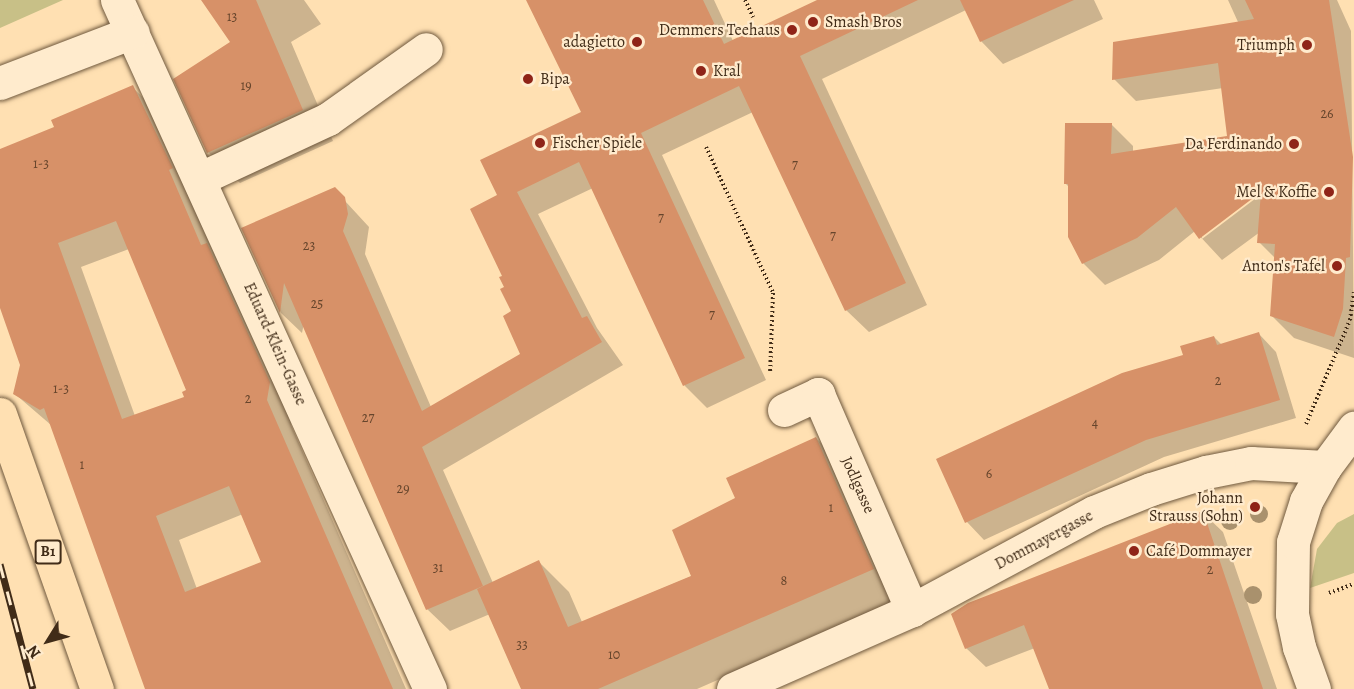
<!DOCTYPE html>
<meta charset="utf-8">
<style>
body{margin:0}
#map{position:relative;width:1354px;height:689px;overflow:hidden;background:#ffe0b2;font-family:Alegreya,serif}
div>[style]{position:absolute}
.green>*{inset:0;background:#c8c087}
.shadow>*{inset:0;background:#0003}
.building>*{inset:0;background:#d79168}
.path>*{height:4px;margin-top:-2px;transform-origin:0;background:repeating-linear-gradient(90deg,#412c18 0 1.5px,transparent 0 4.5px)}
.roads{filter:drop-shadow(0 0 2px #70593e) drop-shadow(0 0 2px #70593e)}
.minor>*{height:33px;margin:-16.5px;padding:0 16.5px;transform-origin:16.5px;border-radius:16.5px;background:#ffebcd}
.major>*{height:33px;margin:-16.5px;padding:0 16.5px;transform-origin:16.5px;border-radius:16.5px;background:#ffe0b2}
.rail>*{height:7px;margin-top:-3.5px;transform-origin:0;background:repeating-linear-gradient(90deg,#ffebcd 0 14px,#412c18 0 28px);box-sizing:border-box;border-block:2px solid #412c18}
.trees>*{width:18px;height:18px;margin:-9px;border-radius:50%;background:#a9916d}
.dots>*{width:16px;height:16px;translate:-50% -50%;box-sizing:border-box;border:3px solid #ffebcd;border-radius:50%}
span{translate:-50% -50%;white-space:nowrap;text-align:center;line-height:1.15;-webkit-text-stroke:4.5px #ffebcd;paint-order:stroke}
.number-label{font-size:14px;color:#66452c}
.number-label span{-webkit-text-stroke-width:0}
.shield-label span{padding:2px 4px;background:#ffebcd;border:2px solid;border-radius:4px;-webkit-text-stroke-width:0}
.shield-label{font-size:15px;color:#412c18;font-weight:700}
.poi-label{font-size:16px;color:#412c18}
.left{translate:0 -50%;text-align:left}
.right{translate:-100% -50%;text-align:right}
.street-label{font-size:16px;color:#412c18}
.north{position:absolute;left:18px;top:611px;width:60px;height:60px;-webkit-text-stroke:4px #ffebcd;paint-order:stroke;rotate:233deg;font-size:16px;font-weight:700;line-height:24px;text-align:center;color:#412c18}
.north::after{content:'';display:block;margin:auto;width:21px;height:27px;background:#412c18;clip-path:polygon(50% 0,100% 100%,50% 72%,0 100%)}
</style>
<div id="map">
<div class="green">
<div style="clip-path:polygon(0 0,63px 0,0 28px)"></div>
<div style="clip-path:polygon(1354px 514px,1354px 573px,1310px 588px,1317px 549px,1337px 523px)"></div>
</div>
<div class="shadow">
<div style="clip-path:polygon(203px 0,304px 0,321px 24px,291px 42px,333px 141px,240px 183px,208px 152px,232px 42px)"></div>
<div style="clip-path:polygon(528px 0,714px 0,733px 41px,820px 0,1094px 0,1103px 19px,1003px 64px,981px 41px,966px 10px,822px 79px,927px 305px,869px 332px,846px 310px,753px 112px,662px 155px,766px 380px,707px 408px,685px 386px,593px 188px,538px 214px,597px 328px,623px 365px,443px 470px,493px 583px,538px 561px,569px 592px,582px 622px,692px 576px,737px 498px,816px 438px,847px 469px,903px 599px,697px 689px,523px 689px,490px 614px,450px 631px,427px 609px,304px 323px,302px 333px,281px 313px,243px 229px,334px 189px,369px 227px,365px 254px,431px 407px,522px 355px,504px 276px,499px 196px,584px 113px)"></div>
<div style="clip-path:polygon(evenodd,1228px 0,1337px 0,1351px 31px,1354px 358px,1294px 338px,1271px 315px,1275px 258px,1259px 242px,1260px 232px,1222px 260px,1195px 231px,1159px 260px,1105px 285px,1083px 263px,1070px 188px,1065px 183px,1111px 124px,1133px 146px,1133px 152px,1229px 137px,1223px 88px,1136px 101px,1114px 79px,1238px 22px,1228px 0,1266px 187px,1268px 189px,1202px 239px,1202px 235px,1266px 187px)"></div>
<div style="clip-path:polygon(evenodd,132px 87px,157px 111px,293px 407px,291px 425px,406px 689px,146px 689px,51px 425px,15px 394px,22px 365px,0 301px,0 151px,56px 128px,132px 87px,129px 249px,187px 391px,186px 398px,135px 416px,81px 267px,129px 249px,132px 87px,243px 514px,263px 563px,197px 589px,179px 540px,243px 514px)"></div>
<div style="clip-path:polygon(1259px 334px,1276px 352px,1296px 418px,1164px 457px,984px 540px,967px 522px,938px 460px,1185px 356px,1214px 337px,1222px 345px)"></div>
<div style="clip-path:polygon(1203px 513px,1223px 532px,1277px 689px,1050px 689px,1035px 648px,986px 667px,966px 648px)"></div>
</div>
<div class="building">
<div style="clip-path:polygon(201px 0,256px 0,303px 110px,207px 153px,173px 79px,230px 42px)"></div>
<div style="clip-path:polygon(526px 0,703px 0,724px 44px,817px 0,918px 0,800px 56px,906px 283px,845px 311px,739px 86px,641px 133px,745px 358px,683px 386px,579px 162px,517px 192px,582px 318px,587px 316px,602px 342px,422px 447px,483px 586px,426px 610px,284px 283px,280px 313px,241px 228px,335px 187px,345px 197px,348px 214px,343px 231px,422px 411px,520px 354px,503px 316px,511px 311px,500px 289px,504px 287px,499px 277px,502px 276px,470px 209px,497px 195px,480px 160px,581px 112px)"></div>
<div style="clip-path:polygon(960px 0,1074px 0,980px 42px)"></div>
<div style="clip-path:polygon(1245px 0,1329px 0,1353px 157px,1350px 257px,1346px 258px,1343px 309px,1334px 337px,1270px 316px,1275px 244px,1257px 243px,1261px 192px,1199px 239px,1176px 207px,1137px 238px,1082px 264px,1068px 237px,1068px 184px,1064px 184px,1065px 123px,1112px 123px,1111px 154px,1227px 136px,1218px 63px,1112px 80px,1113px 42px,1254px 19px)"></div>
<div style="clip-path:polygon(evenodd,133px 85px,173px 168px,169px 170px,201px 245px,207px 243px,270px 382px,267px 400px,393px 689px,145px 689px,44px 408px,40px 410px,13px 394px,20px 365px,0 308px,0 149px,54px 127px,51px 120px,133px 85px,116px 221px,186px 390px,182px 392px,184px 397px,122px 419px,58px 243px,116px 221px,133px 85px,229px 486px,261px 562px,185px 592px,156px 516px,229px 486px)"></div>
<div style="clip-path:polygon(1259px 332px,1280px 400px,1146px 440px,965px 523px,936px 459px,1122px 373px,1183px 355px,1180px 346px,1214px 336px,1217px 345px)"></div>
<div style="clip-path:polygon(816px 437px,874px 569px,598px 689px,521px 689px,477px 589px,539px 560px,568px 627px,691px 576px,672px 530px,735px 498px,726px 478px)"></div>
<div style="clip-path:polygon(1203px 511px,1263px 689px,1049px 689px,1024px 625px,965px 649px,951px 614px,968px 603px)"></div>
</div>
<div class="path">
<div style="left:745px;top:0;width:19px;rotate:65deg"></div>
<div style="left:706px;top:147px;width:161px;rotate:65.3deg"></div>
<div style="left:773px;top:293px;width:80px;rotate:92.1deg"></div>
<div style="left:1306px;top:424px;width:113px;rotate:-67.1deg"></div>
<div style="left:1350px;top:320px;width:28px;rotate:-82deg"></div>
<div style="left:1329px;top:593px;width:27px;rotate:-20deg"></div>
</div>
<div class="roads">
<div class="minor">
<div style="left:117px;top:0;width:757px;rotate:65.57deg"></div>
<div style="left:0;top:83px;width:142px;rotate:-21deg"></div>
<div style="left:201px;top:178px;width:140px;rotate:-24.9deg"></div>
<div style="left:328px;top:119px;width:120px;rotate:-35.5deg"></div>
<div style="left:784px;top:410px;width:38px;rotate:-25deg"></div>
<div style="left:818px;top:394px;width:236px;rotate:66.5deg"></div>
<div style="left:733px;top:689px;width:196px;rotate:-23.8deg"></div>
<div style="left:912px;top:610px;width:207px;rotate:-28.3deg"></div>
<div style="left:1094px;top:512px;width:61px;rotate:-22deg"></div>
<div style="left:1151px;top:489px;width:58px;rotate:-17.2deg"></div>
<div style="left:1206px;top:472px;width:46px;rotate:-11.3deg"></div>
<div style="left:1251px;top:463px;width:74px;rotate:3.1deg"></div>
<div style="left:1314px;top:689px;width:45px;rotate:-109.7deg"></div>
<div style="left:1299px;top:647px;width:34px;rotate:-102deg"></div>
<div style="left:1292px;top:614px;width:72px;rotate:-89.2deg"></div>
<div style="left:1293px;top:542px;width:43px;rotate:-72.4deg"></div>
<div style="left:1306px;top:501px;width:39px;rotate:-61deg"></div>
<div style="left:1325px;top:467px;width:49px;rotate:-53.4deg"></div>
</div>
<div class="major">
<div style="left:0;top:414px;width:292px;rotate:70.6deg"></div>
</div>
</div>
<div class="rail">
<div style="left:0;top:564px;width:129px;rotate:75.2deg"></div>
</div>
<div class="trees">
<div style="left:1259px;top:514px"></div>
<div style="left:1230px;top:521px"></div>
<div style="left:1253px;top:595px"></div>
</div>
<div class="dots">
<div style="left:813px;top:22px;background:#8f2418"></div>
<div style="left:792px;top:30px;background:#8f2418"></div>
<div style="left:637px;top:42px;background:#8f2418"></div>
<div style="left:1307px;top:45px;background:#8f2418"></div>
<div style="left:701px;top:71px;background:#8f2418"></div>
<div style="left:528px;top:79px;background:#8f2418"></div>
<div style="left:540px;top:143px;background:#8f2418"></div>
<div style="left:1294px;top:144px;background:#8f2418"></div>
<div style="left:1329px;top:192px;background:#8f2418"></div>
<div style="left:1337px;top:266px;background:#8f2418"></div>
<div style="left:1255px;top:507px;background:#8f2418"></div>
<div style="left:1134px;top:551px;background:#8f2418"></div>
</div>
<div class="number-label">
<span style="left:232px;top:17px">13</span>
<span style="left:246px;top:86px">19</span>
<span style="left:1327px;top:114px">26</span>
<span style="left:41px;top:164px">1-3</span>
<span style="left:795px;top:165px">7</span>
<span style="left:661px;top:218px">7</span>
<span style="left:833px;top:236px">7</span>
<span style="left:309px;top:246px">23</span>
<span style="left:317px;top:304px">25</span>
<span style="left:712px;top:315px">7</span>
<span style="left:1218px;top:381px">2</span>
<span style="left:61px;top:389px">1-3</span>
<span style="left:248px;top:399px">2</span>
<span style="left:368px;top:418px">27</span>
<span style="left:1095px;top:423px">4</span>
<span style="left:82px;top:465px">1</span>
<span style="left:989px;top:474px">6</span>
<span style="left:403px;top:489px">29</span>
<span style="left:831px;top:508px">1</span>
<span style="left:438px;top:568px">31</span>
<span style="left:1210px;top:570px">2</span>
<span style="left:784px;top:581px">8</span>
<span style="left:522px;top:645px">33</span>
<span style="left:614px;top:655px">10</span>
</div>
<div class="shield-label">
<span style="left:48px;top:552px">B1</span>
</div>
<div class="poi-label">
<span class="left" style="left:825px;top:22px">Smash Bros</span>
<span class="right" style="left:780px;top:30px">Demmers Teehaus</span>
<span class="right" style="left:625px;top:42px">adagietto</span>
<span class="right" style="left:1295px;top:45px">Triumph</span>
<span class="left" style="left:713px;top:71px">Kral</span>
<span class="left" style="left:540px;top:79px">Bipa</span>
<span class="left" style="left:552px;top:143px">Fischer Spiele</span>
<span class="right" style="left:1282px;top:144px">Da Ferdinando</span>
<span class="right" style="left:1317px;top:192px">Mel &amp; Koffie</span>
<span class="right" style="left:1325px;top:266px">Anton's Tafel</span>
<span class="right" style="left:1243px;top:507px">Johann<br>Strauss (Sohn)</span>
<span class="left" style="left:1146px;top:551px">Café Dommayer</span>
</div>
<div class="street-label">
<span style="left:275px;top:344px;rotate:66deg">Eduard-Klein-Gasse</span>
<span style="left:858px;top:485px;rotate:66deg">Jodlgasse</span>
<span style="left:1044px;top:540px;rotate:-28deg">Dommayergasse</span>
</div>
<div class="north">N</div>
</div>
